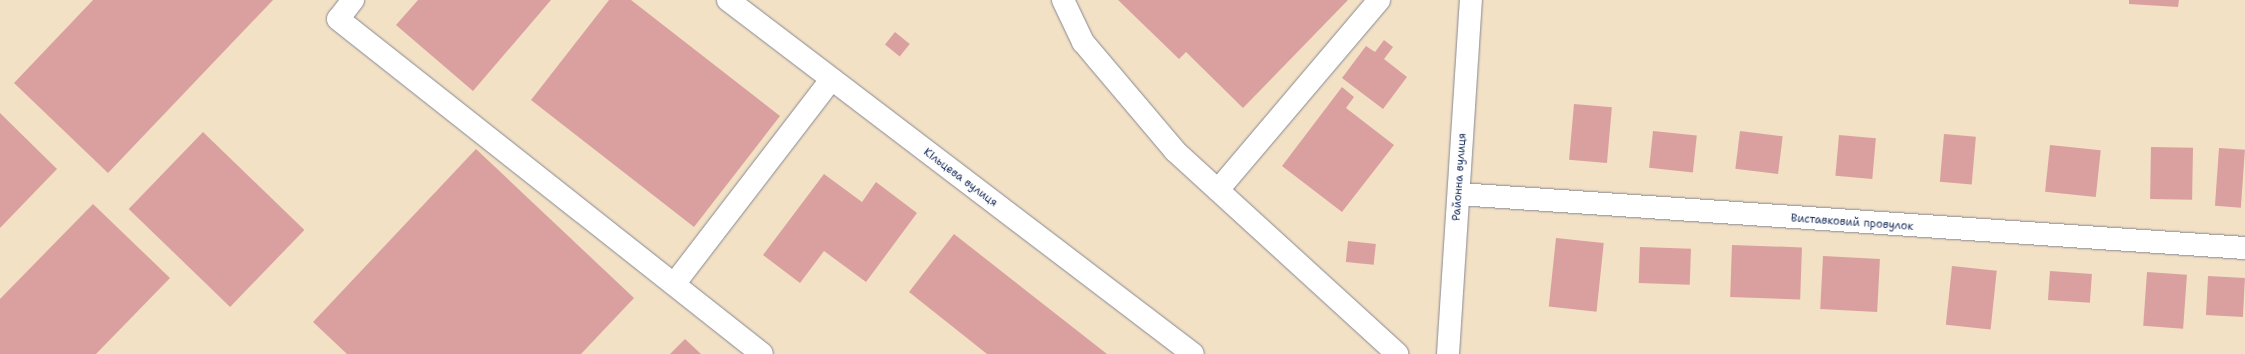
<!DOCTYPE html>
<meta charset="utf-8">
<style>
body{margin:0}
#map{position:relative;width:2245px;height:354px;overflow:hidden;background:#f3e1c5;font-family:"Shantell Sans",sans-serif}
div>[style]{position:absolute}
.building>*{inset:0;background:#daa09f;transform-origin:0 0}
.roads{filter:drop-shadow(0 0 1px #878892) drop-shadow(0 0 1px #878892)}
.minor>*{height:22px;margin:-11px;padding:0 11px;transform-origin:11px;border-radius:11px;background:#fff}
span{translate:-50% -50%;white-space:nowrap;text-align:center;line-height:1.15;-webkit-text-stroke:3.5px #fff;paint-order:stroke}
.street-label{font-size:11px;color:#1b2f5e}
</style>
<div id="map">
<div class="building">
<div style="clip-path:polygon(93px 0,273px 0,108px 173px,14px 83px)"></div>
<div style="clip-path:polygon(418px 0,551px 0,473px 91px,396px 25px)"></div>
<div style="clip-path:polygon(609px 0,631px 0,780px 116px,694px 227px,531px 100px)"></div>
<div style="clip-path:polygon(1118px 0,1348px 0,1243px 108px,1186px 52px,1179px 59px)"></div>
<div style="clip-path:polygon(2129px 0,2179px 0,2178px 7px,2129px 4px)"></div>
<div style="left:895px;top:32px;width:19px;height:16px;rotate:39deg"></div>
<div style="clip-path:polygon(1384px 40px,1393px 47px,1384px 59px,1407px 77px,1383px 109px,1342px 78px,1366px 46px,1375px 52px)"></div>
<div style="clip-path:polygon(1342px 87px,1354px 97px,1346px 108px,1394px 145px,1342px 212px,1282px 166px)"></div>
<div style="left:1574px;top:104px;width:38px;height:56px;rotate:5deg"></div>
<div style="clip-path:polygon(0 113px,57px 169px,0 228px)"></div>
<div style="left:1653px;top:131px;width:44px;height:37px;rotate:6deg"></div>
<div style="left:1740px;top:131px;width:43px;height:38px;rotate:7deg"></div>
<div style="left:203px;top:132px;width:141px;height:107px;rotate:44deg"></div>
<div style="left:1944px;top:134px;width:32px;height:48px;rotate:5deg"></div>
<div style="left:1839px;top:135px;width:37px;height:41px;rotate:5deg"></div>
<div style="left:2050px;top:145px;width:51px;height:47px;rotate:6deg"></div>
<div style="left:2151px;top:147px;width:42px;height:52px;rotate:1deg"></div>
<div style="left:2219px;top:148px;width:26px;height:58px;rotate:4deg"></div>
<div style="clip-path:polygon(476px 149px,634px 298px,581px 354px,347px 354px,313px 322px)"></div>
<div style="clip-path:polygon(824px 174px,862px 202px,876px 182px,917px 213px,866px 282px,824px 251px,800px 283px,763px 255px)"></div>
<div style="clip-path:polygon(93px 204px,170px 278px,96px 354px,0 354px,0 299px)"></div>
<div style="clip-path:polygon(954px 234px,1107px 354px,987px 354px,909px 292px)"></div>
<div style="left:1556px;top:238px;width:48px;height:69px;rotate:6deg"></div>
<div style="left:1348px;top:241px;width:28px;height:21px;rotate:6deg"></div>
<div style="left:1732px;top:245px;width:70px;height:52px;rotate:2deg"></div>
<div style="left:1640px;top:247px;width:51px;height:36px;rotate:2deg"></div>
<div style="left:1823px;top:256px;width:57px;height:53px;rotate:3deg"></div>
<div style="left:1952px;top:266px;width:45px;height:59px;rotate:6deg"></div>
<div style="left:2050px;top:271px;width:42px;height:29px;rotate:4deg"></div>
<div style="left:2147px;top:272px;width:40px;height:54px;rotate:4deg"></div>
<div style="left:2208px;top:276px;width:37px;height:39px;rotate:3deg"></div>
<div style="clip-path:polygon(685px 339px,701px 354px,670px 354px)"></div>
</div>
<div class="roads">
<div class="minor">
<div style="left:353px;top:0;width:24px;rotate:128deg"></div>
<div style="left:338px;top:19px;width:540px;rotate:38.31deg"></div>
<div style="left:728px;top:0;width:584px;rotate:37.28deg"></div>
<div style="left:1063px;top:0;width:47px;rotate:64.5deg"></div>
<div style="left:1083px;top:42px;width:143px;rotate:49.8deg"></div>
<div style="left:1175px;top:151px;width:301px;rotate:42.4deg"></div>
<div style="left:1218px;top:190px;width:249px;rotate:-49.7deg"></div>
<div style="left:1459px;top:194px;width:788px;rotate:3.93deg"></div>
<div style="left:675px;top:283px;width:256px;rotate:-52.5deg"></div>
<div style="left:1448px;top:354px;width:355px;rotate:-86.3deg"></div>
</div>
</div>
<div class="street-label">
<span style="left:1460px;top:177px;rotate:-86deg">Районна вулиця</span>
<span style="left:960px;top:178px;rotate:37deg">Кільцева вулиця</span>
<span style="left:1852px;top:223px;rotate:4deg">Виставковий провулок</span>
</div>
</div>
